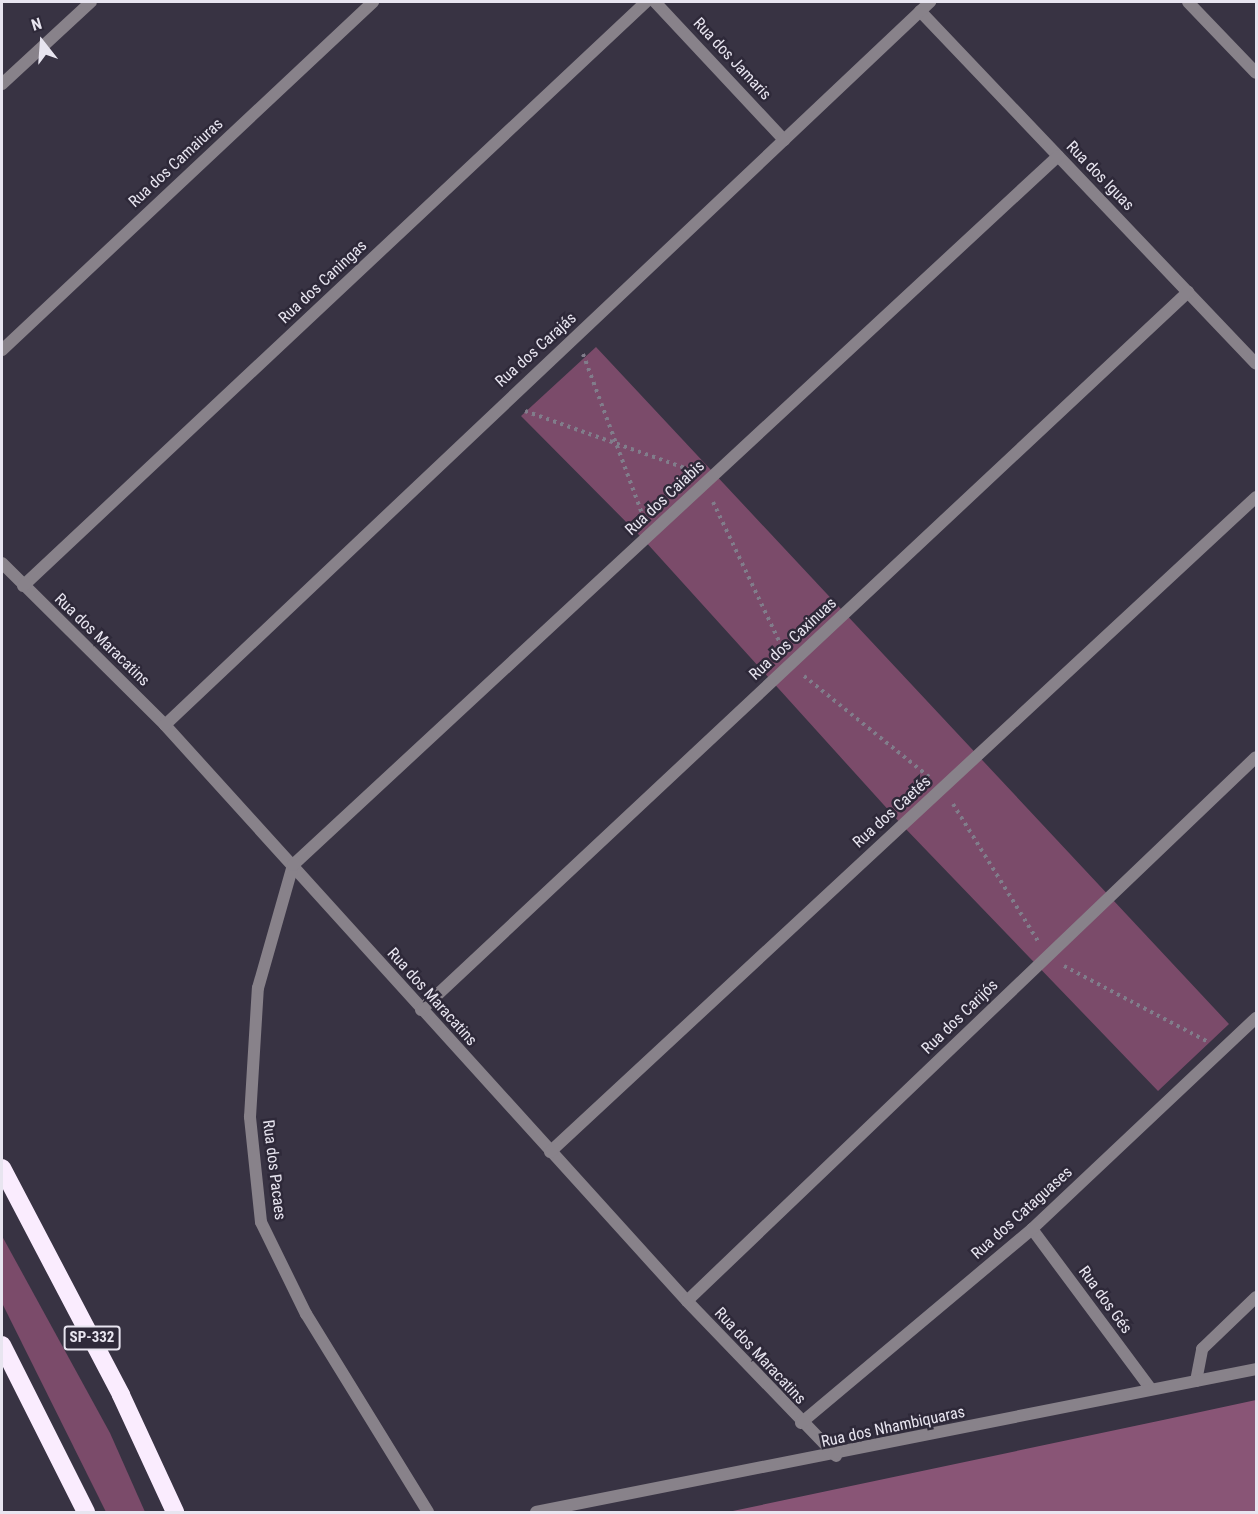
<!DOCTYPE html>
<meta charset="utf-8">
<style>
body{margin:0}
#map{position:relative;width:1258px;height:1514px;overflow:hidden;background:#383343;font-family:"Roboto Condensed",sans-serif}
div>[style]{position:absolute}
.green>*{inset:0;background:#7b4b6a}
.forest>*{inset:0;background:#895576}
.path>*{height:4px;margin-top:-2px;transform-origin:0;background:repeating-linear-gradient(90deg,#817d8b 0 3px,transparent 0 7.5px)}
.minor>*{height:12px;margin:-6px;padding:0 6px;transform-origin:6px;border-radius:6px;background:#88828a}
.motorway>*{height:18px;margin:-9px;padding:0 9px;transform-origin:9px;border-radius:9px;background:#faecfe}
span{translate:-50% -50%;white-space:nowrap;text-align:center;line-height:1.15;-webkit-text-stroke:5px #2e2939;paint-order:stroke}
.shield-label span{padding:2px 4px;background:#2e2939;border:2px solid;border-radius:4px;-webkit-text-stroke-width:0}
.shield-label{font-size:15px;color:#e8e5f0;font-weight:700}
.street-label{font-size:16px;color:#e8e5f0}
.frame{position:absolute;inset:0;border:3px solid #e8e5f0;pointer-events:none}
.north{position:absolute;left:12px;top:12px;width:60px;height:60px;-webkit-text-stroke:4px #2e2939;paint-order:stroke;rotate:343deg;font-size:16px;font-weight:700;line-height:24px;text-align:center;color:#e8e5f0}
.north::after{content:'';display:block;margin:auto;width:21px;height:27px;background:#e8e5f0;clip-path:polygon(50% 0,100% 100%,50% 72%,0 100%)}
</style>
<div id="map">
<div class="green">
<div style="clip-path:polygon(596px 347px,1229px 1024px,1158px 1091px,902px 825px,644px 540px,521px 416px)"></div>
<div style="clip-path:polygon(2px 1236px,110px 1433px,145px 1512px,106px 1512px,2px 1303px)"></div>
</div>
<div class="forest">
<div style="clip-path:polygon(1256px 1400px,1256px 1512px,728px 1512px,1163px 1420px)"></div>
</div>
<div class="path">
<div style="left:583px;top:354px;width:173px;rotate:69.7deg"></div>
<div style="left:525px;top:411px;width:176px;rotate:19.6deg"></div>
<div style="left:713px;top:502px;width:161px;rotate:64.6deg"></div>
<div style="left:804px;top:676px;width:161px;rotate:38.9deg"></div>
<div style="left:953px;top:804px;width:161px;rotate:58.2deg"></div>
<div style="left:1064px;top:966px;width:161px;rotate:27.8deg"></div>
</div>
<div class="minor">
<div style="left:655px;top:2px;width:189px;rotate:46.9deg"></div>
<div style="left:1188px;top:2px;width:98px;rotate:46.2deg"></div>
<div style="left:920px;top:11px;width:487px;rotate:46.4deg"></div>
<div style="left:2px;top:84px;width:121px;rotate:-42.7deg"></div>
<div style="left:2px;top:350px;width:509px;rotate:-43.17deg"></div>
<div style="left:2px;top:563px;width:230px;rotate:44.8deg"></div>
<div style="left:165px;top:725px;width:777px;rotate:47.82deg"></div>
<div style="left:687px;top:1301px;width:215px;rotate:46.1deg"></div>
<div style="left:23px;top:586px;width:854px;rotate:-43.15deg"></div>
<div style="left:165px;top:725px;width:1053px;rotate:-43.38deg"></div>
<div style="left:421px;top:1010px;width:1051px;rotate:-43.11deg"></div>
<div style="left:550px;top:1152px;width:963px;rotate:-42.85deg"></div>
<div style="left:1032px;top:1229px;width:199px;rotate:53.4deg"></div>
<div style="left:687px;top:1301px;width:787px;rotate:-43.71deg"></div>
<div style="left:1196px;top:1381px;width:33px;rotate:-79deg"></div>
<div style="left:1202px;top:1349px;width:75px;rotate:-43.9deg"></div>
<div style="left:801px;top:1423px;width:302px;rotate:-40deg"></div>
<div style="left:1032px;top:1229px;width:308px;rotate:-43.3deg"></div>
<div style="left:428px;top:1512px;width:233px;rotate:-121.6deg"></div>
<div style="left:306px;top:1314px;width:102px;rotate:-116.1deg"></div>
<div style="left:261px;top:1222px;width:106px;rotate:-96deg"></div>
<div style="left:250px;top:1117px;width:129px;rotate:-86.5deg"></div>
<div style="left:258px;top:988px;width:128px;rotate:-74.1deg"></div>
<div style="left:293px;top:865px;width:1043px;rotate:-42.82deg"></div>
<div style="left:536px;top:1512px;width:734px;rotate:-11.23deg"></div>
</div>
<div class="motorway">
<div style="left:2px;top:1168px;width:256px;rotate:62.3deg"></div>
<div style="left:121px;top:1395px;width:129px;rotate:65.2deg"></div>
<div style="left:2px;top:1345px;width:187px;rotate:63.3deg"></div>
</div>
<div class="shield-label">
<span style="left:92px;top:1338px">SP-332</span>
</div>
<div class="street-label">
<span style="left:732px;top:59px;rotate:47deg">Rua dos Jamaris</span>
<span style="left:176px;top:163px;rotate:-43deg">Rua dos Camaiuras</span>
<span style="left:1100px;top:176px;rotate:46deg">Rua dos Iguas</span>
<span style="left:323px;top:282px;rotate:-43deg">Rua dos Caningas</span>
<span style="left:536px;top:350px;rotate:-42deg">Rua dos Carajás</span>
<span style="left:665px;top:498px;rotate:-43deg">Rua dos Caiabis</span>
<span style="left:793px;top:639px;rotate:-43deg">Rua dos Caxinuas</span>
<span style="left:102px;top:640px;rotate:44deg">Rua dos Maracatins</span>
<span style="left:892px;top:812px;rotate:-42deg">Rua dos Caetés</span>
<span style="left:432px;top:997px;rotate:48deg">Rua dos Maracatins</span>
<span style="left:960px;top:1017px;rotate:-44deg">Rua dos Carijós</span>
<span style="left:274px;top:1170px;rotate:83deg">Rua dos Pacaes</span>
<span style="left:1022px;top:1213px;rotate:-42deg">Rua dos Cataguases</span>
<span style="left:1105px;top:1300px;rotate:54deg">Rua dos Gés</span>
<span style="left:760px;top:1356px;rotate:47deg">Rua dos Maracatins</span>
<span style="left:893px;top:1427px;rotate:-12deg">Rua dos Nhambiquaras</span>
</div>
<div class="frame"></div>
<div class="north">N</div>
</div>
